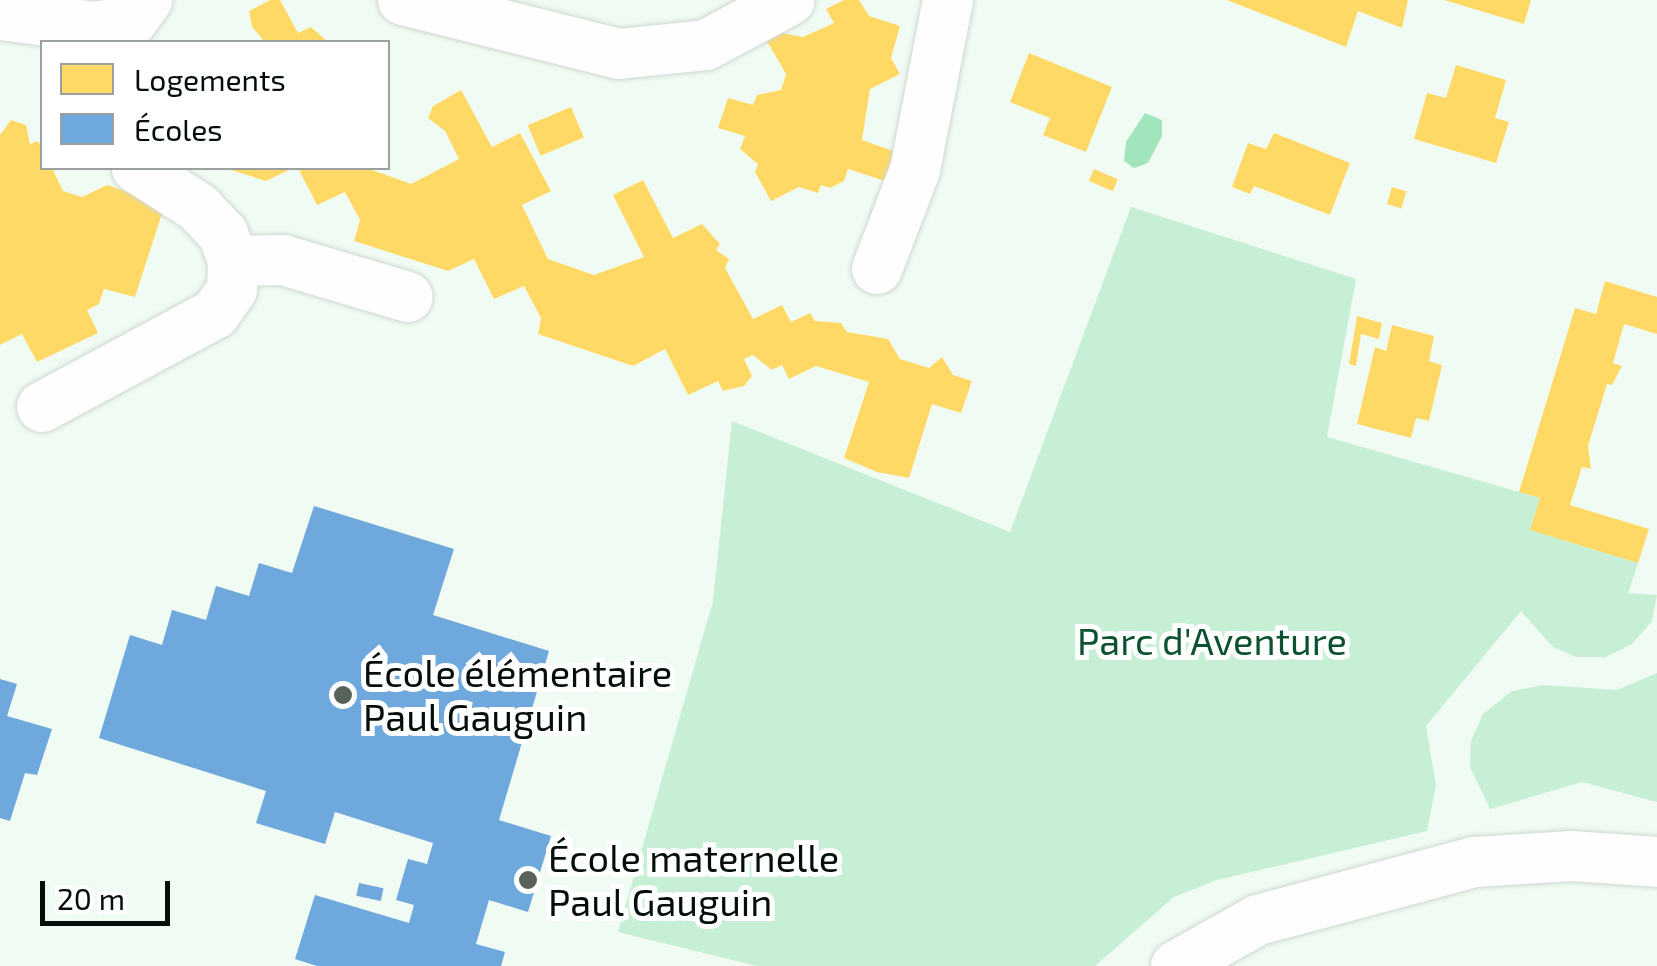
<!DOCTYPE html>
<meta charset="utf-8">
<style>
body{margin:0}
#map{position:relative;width:1657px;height:966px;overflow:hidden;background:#f0fbf3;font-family:"Exo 2",sans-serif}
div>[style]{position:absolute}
.green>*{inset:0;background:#c6efd5}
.water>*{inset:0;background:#a2e5bc}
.homes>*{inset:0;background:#ffd966;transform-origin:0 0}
.schools>*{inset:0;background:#6fa8dc;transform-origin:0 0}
.roads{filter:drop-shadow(0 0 2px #ced8d1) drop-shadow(0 0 2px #ced8d1)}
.street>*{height:50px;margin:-25px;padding:0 25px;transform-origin:25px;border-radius:25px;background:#fdfefd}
.dots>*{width:28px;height:28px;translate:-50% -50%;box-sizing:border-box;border:5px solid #fff;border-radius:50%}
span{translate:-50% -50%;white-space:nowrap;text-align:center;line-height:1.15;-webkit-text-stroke:10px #fff;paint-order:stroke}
.park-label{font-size:38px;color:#0a5230}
.poi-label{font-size:38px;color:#050f09}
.left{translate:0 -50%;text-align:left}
.legend{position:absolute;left:40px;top:40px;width:350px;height:130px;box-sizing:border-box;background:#fff;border:2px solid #9b9f9d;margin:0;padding:12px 18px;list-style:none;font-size:30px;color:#050f09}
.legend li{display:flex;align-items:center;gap:20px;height:50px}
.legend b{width:50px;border:2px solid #9b9f9d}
.scale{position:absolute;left:40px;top:881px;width:130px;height:45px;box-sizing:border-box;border:5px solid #050f09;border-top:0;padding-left:12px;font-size:30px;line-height:35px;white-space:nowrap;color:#050f09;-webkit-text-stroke:8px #fff;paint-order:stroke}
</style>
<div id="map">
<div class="green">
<div style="clip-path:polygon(1131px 207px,1356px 279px,1327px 437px,1540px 498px,1530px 530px,1638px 563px,1628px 593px,1657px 595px,1652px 621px,1632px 644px,1606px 657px,1576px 657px,1553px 647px,1521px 611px,1426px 726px,1436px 785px,1427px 831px,1217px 880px,1174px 897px,1095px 966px,757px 966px,618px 932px,713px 601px,732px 421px,1010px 532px)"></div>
<div style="clip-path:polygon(1657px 673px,1657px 802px,1582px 782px,1490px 809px,1470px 767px,1471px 741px,1483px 714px,1512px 691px,1544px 685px,1617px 690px)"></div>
</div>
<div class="water">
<div style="clip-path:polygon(1145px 113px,1162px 120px,1162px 136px,1148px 163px,1134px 168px,1124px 161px,1126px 142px)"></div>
</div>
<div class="homes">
<div style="clip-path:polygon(270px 0,280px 0,298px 33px,311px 27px,328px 42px,265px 42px,252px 27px,249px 11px)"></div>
<div style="clip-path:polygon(844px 0,859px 0,869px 16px,900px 26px,891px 58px,900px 74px,870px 89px,862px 140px,899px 153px,891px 183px,848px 169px,844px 181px,830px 188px,821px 185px,818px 193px,799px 187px,771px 201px,755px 172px,758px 164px,740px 149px,745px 136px,718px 128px,728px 98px,753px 105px,757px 95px,781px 90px,786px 74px,767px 41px,782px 33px,803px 37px,834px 23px,826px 9px)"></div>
<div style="clip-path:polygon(1227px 0,1408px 0,1402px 28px,1358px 11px,1346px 47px)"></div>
<div style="clip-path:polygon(1444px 0,1531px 0,1524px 24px)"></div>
<div style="clip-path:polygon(1029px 53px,1112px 87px,1086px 152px,1043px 135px,1050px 118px,1010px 102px)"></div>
<div style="clip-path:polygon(1456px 65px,1506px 80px,1495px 118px,1509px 122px,1496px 163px,1414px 139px,1427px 93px,1446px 98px)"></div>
<div style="clip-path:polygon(461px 90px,492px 147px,520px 133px,551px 191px,522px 205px,548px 259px,594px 275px,644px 257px,613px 195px,643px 180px,673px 238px,702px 224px,720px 244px,716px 250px,729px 259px,725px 268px,753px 319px,782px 305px,791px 322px,810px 313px,815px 321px,841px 323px,847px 332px,888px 339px,900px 359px,910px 362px,929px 368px,942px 357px,953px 375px,972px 381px,961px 413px,932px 404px,909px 478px,877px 472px,844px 458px,869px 382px,816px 366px,789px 379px,782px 365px,772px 370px,753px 355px,744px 359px,752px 376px,744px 386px,723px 391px,718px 381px,688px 395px,665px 349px,633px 366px,538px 334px,541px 318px,524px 286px,494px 299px,474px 259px,448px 271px,354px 241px,360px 220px,345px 192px,317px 205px,298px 168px,367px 168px,411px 184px,459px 159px,445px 131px,428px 118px,433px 106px)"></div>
<div style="left:571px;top:107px;width:33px;height:47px;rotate:67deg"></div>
<div style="clip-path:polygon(11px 120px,26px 125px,30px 144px,38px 141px,42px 150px,42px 168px,52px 168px,63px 191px,82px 197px,107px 185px,165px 204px,135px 297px,104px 289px,99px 304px,87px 310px,98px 333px,37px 362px,22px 334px,0 345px,0 135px)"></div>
<div style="clip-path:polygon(1274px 133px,1350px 163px,1330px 215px,1254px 186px,1250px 194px,1232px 187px,1248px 143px,1266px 149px)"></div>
<div style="clip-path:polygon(225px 168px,293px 168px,266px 181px)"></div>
<div style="left:1094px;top:169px;width:26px;height:13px;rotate:23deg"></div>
<div style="left:1392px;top:187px;width:15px;height:18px;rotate:16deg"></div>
<div style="clip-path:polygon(1605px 281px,1657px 297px,1657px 334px,1624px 324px,1613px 363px,1622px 366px,1612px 385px,1607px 384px,1588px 446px,1591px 469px,1582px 467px,1570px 505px,1649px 529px,1638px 563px,1530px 530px,1540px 498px,1519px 492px,1575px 308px,1596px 314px)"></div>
<div style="clip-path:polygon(1357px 316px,1382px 323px,1379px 339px,1361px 334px,1356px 366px,1349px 364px)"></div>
<div style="clip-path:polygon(1392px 325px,1434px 336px,1429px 361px,1442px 365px,1429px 421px,1416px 418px,1411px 438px,1357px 424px,1375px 347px,1386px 351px)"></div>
</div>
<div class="schools">
<div style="clip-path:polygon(314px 506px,454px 549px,433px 615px,549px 651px,499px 820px,551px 836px,528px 912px,489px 900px,476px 944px,505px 952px,501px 966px,317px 966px,295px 959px,315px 895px,409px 923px,414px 905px,396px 900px,408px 859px,427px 864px,433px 843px,335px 812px,325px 844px,256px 823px,266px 791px,99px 738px,130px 635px,162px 645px,172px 610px,206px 620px,216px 586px,249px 596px,259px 563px,292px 573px)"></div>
<div style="clip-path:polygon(0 679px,17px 684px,7px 716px,52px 729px,37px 775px,25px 773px,10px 821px,0 818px)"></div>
<div style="left:359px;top:883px;width:25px;height:13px;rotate:12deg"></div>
</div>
<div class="roads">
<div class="street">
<div style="left:403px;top:0;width:223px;rotate:14deg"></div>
<div style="left:619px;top:54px;width:87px;rotate:-5.9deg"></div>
<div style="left:706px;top:45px;width:95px;rotate:-28.2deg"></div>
<div style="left:0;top:15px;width:96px;rotate:7.2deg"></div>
<div style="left:95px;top:27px;width:37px;rotate:-9deg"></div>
<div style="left:132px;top:21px;width:26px;rotate:-54deg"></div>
<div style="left:233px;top:261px;width:50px;rotate:-1.1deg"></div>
<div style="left:283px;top:260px;width:130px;rotate:16.5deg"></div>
<div style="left:877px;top:269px;width:106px;rotate:-69deg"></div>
<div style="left:915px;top:170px;width:173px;rotate:-79deg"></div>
<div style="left:42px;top:407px;width:196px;rotate:-28.3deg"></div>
<div style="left:215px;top:314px;width:29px;rotate:-55deg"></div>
<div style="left:232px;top:290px;width:29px;rotate:-88deg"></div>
<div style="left:233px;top:261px;width:29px;rotate:-110deg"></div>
<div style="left:223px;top:234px;width:35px;rotate:-133deg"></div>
<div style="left:199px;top:208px;width:74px;rotate:-147.2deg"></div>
<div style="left:1176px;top:966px;width:94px;rotate:-29.3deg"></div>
<div style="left:1258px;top:920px;width:225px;rotate:-15deg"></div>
<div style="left:1475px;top:862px;width:97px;rotate:-3.5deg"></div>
<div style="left:1572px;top:856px;width:85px;rotate:4deg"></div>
</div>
</div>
<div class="dots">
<div style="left:343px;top:695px;background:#57625b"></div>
<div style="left:528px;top:880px;background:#57625b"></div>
</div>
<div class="park-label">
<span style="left:1212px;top:641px">Parc d'Aventure</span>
</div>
<div class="poi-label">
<span class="left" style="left:363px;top:695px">École élémentaire<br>Paul Gauguin</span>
<span class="left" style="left:548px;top:880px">École maternelle<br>Paul Gauguin</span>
</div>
<ul class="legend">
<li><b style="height:28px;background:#ffd966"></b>Logements</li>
<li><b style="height:28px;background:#6fa8dc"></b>Écoles</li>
</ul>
<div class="scale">20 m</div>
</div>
